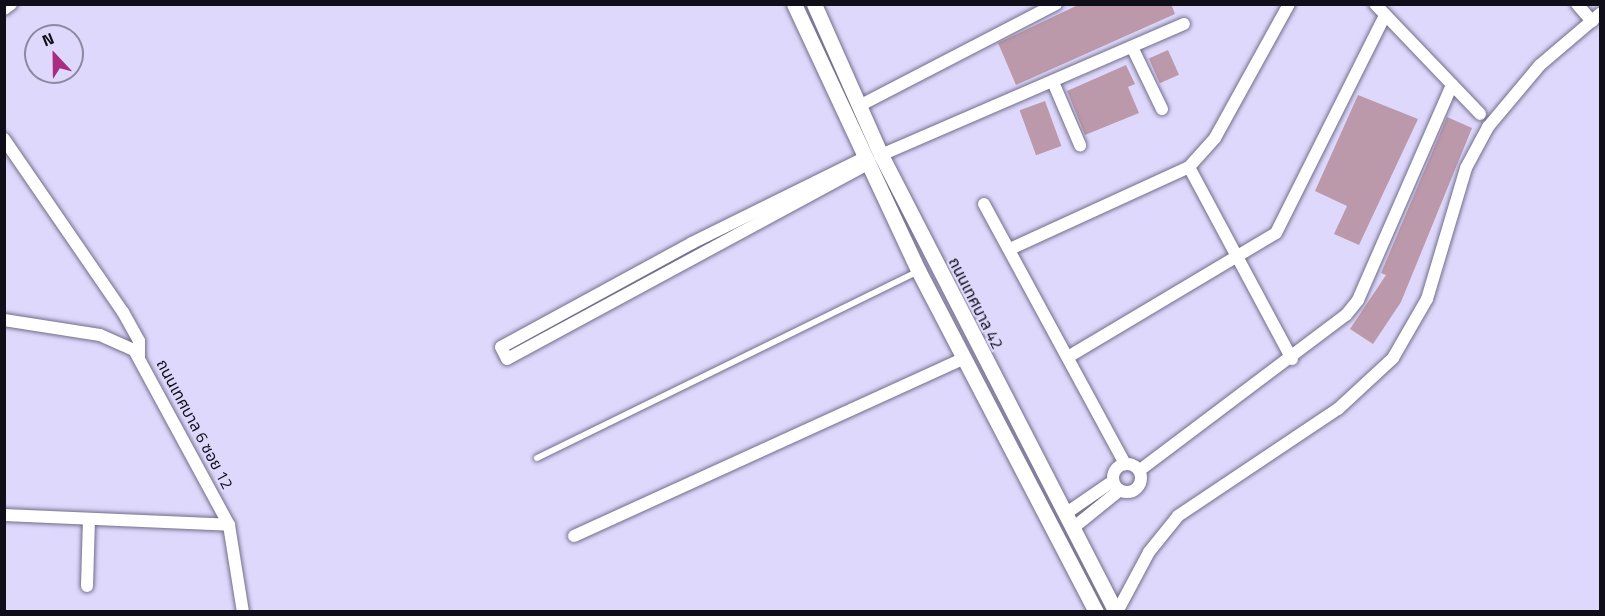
<!DOCTYPE html>
<meta charset="utf-8">
<style>
body{margin:0}
#map{position:relative;width:1605px;height:616px;overflow:hidden;background:#ded9fc;font-family:"Titillium Web","Noto Sans Thai",sans-serif}
div>[style]{position:absolute}
.building>*{inset:0;background:#bc99aa;transform-origin:0 0}
.roads{filter:drop-shadow(0 0 2px #716d8b) drop-shadow(0 0 2px #716d8b)}
.service>*{height:6px;margin:-3px;padding:0 3px;transform-origin:3px;border-radius:3px;background:#fff}
.minor>*{height:12px;margin:-6px;padding:0 6px;transform-origin:6px;border-radius:6px;background:#fff}
.minor>.ring{margin:-6px;padding:0;box-sizing:content-box;background:none;border:12px solid #fff;border-radius:50%}
.tertiary>*{height:15px;margin:-7.5px;padding:0 7.5px;transform-origin:7.5px;border-radius:7.5px;background:#fff}
span{translate:-50% -50%;white-space:nowrap;text-align:center;line-height:1.15;-webkit-text-stroke:4.5px #ded9fc;paint-order:stroke}
.street-label{font-size:16px;color:#100e19}
.frame{position:absolute;inset:0;border:6px solid #100e19;pointer-events:none}
.north{position:absolute;left:24px;top:24px;width:60px;height:60px;box-sizing:border-box;background:#ded9fc;border:2px solid #8c88a1;border-radius:50%;rotate:338deg;font-size:16px;font-weight:700;line-height:24px;text-align:center;color:#100e19}
.north::after{content:'';display:block;margin:auto;width:21px;height:27px;background:#a82c7f;clip-path:polygon(50% 0,100% 100%,50% 72%,0 100%)}
</style>
<div id="map">
<div class="building">
<div style="clip-path:polygon(1080px 4px,1171px 4px,1175px 14px,1016px 85px,998px 43px)"></div>
<div style="left:1168px;top:50px;width:27px;height:21px;rotate:66deg"></div>
<div style="clip-path:polygon(1126px 65px,1135px 84px,1128px 87px,1139px 113px,1085px 135px,1067px 91px)"></div>
<div style="clip-path:polygon(1358px 95px,1418px 119px,1359px 245px,1334px 234px,1347px 206px,1315px 191px)"></div>
<div style="left:1045px;top:101px;width:48px;height:27px;rotate:70deg"></div>
<div style="clip-path:polygon(1447px 117px,1472px 128px,1401px 302px,1373px 344px,1350px 329px,1386px 275px,1381px 273px)"></div>
</div>
<div class="roads">
<div class="service">
<div style="left:537px;top:458px;width:424px;rotate:-26.1deg"></div>
</div>
<div class="minor">
<div style="left:1375px;top:4px;width:152px;rotate:46.3deg"></div>
<div style="left:1577px;top:4px;width:23px;rotate:49deg"></div>
<div style="left:4px;top:9px;width:9px;rotate:-36deg"></div>
<div style="left:1132px;top:47px;width:69px;rotate:64.2deg"></div>
<div style="left:1053px;top:82px;width:69px;rotate:66.8deg"></div>
<div style="left:859px;top:106px;width:222px;rotate:-27.4deg"></div>
<div style="left:4px;top:139px;width:210px;rotate:55.5deg"></div>
<div style="left:123px;top:312px;width:33px;rotate:61deg"></div>
<div style="left:139px;top:341px;width:16px;rotate:90deg"></div>
<div style="left:881px;top:155px;width:330px;rotate:-23.4deg"></div>
<div style="left:864px;top:158px;width:192px;rotate:153.7deg"></div>
<div style="left:692px;top:243px;width:217px;rotate:151.4deg"></div>
<div style="left:501px;top:347px;width:13px;rotate:63deg"></div>
<div style="left:507px;top:359px;width:409px;rotate:-28.4deg"></div>
<div style="left:1189px;top:167px;width:218px;rotate:61.8deg"></div>
<div style="left:984px;top:204px;width:296px;rotate:61.5deg"></div>
<div style="left:1010px;top:249px;width:197px;rotate:-24.6deg"></div>
<div style="left:1189px;top:167px;width:39px;rotate:-48deg"></div>
<div style="left:1215px;top:138px;width:153px;rotate:-61.1deg"></div>
<div style="left:4px;top:320px;width:97px;rotate:8.9deg"></div>
<div style="left:100px;top:335px;width:37px;rotate:24deg"></div>
<div style="left:134px;top:350px;width:199px;rotate:61.5deg"></div>
<div style="left:229px;top:525px;width:88px;rotate:80.9deg"></div>
<div style="left:1068px;top:357px;width:242px;rotate:-30.8deg"></div>
<div style="left:1276px;top:233px;width:244px;rotate:-63.4deg"></div>
<div class="ring" style="left:1113px;top:464px;width:16px;height:16px"></div>
<div style="left:1140px;top:470px;width:258px;rotate:-37deg"></div>
<div style="left:1346px;top:315px;width:19px;rotate:-51deg"></div>
<div style="left:1358px;top:300px;width:235px;rotate:-66.4deg"></div>
<div style="left:1065px;top:514px;width:58px;rotate:-34.5deg"></div>
<div style="left:4px;top:515px;width:225px;rotate:2.5deg"></div>
<div style="left:1073px;top:528px;width:60px;rotate:-39deg"></div>
<div style="left:574px;top:536px;width:427px;rotate:-24.5deg"></div>
<div style="left:87px;top:586px;width:67px;rotate:-88.3deg"></div>
<div style="left:1117px;top:612px;width:68px;rotate:-61.9deg"></div>
<div style="left:1149px;top:552px;width:46px;rotate:-51.1deg"></div>
<div style="left:1178px;top:516px;width:192px;rotate:-33.8deg"></div>
<div style="left:1338px;top:409px;width:75px;rotate:-42.8deg"></div>
<div style="left:1393px;top:358px;width:68px;rotate:-60deg"></div>
<div style="left:1427px;top:299px;width:137px;rotate:-73.4deg"></div>
<div style="left:1466px;top:168px;width:47px;rotate:-61.8deg"></div>
<div style="left:1488px;top:127px;width:81px;rotate:-50deg"></div>
<div style="left:1540px;top:65px;width:79px;rotate:-40.4deg"></div>
</div>
<div class="tertiary">
<div style="left:794px;top:4px;width:293px;rotate:65deg"></div>
<div style="left:918px;top:270px;width:386px;rotate:62.5deg"></div>
<div style="left:814px;top:4px;width:165px;rotate:66.1deg"></div>
<div style="left:881px;top:155px;width:514px;rotate:62.79deg"></div>
</div>
</div>
<div class="street-label">
<span style="left:976px;top:303px;rotate:63deg">ถนนเทศบาล 42</span>
<span style="left:195px;top:424px;rotate:62deg">ถนนเทศบาล 6 ซอย 12</span>
</div>
<div class="frame"></div>
<div class="north">N</div>
</div>
